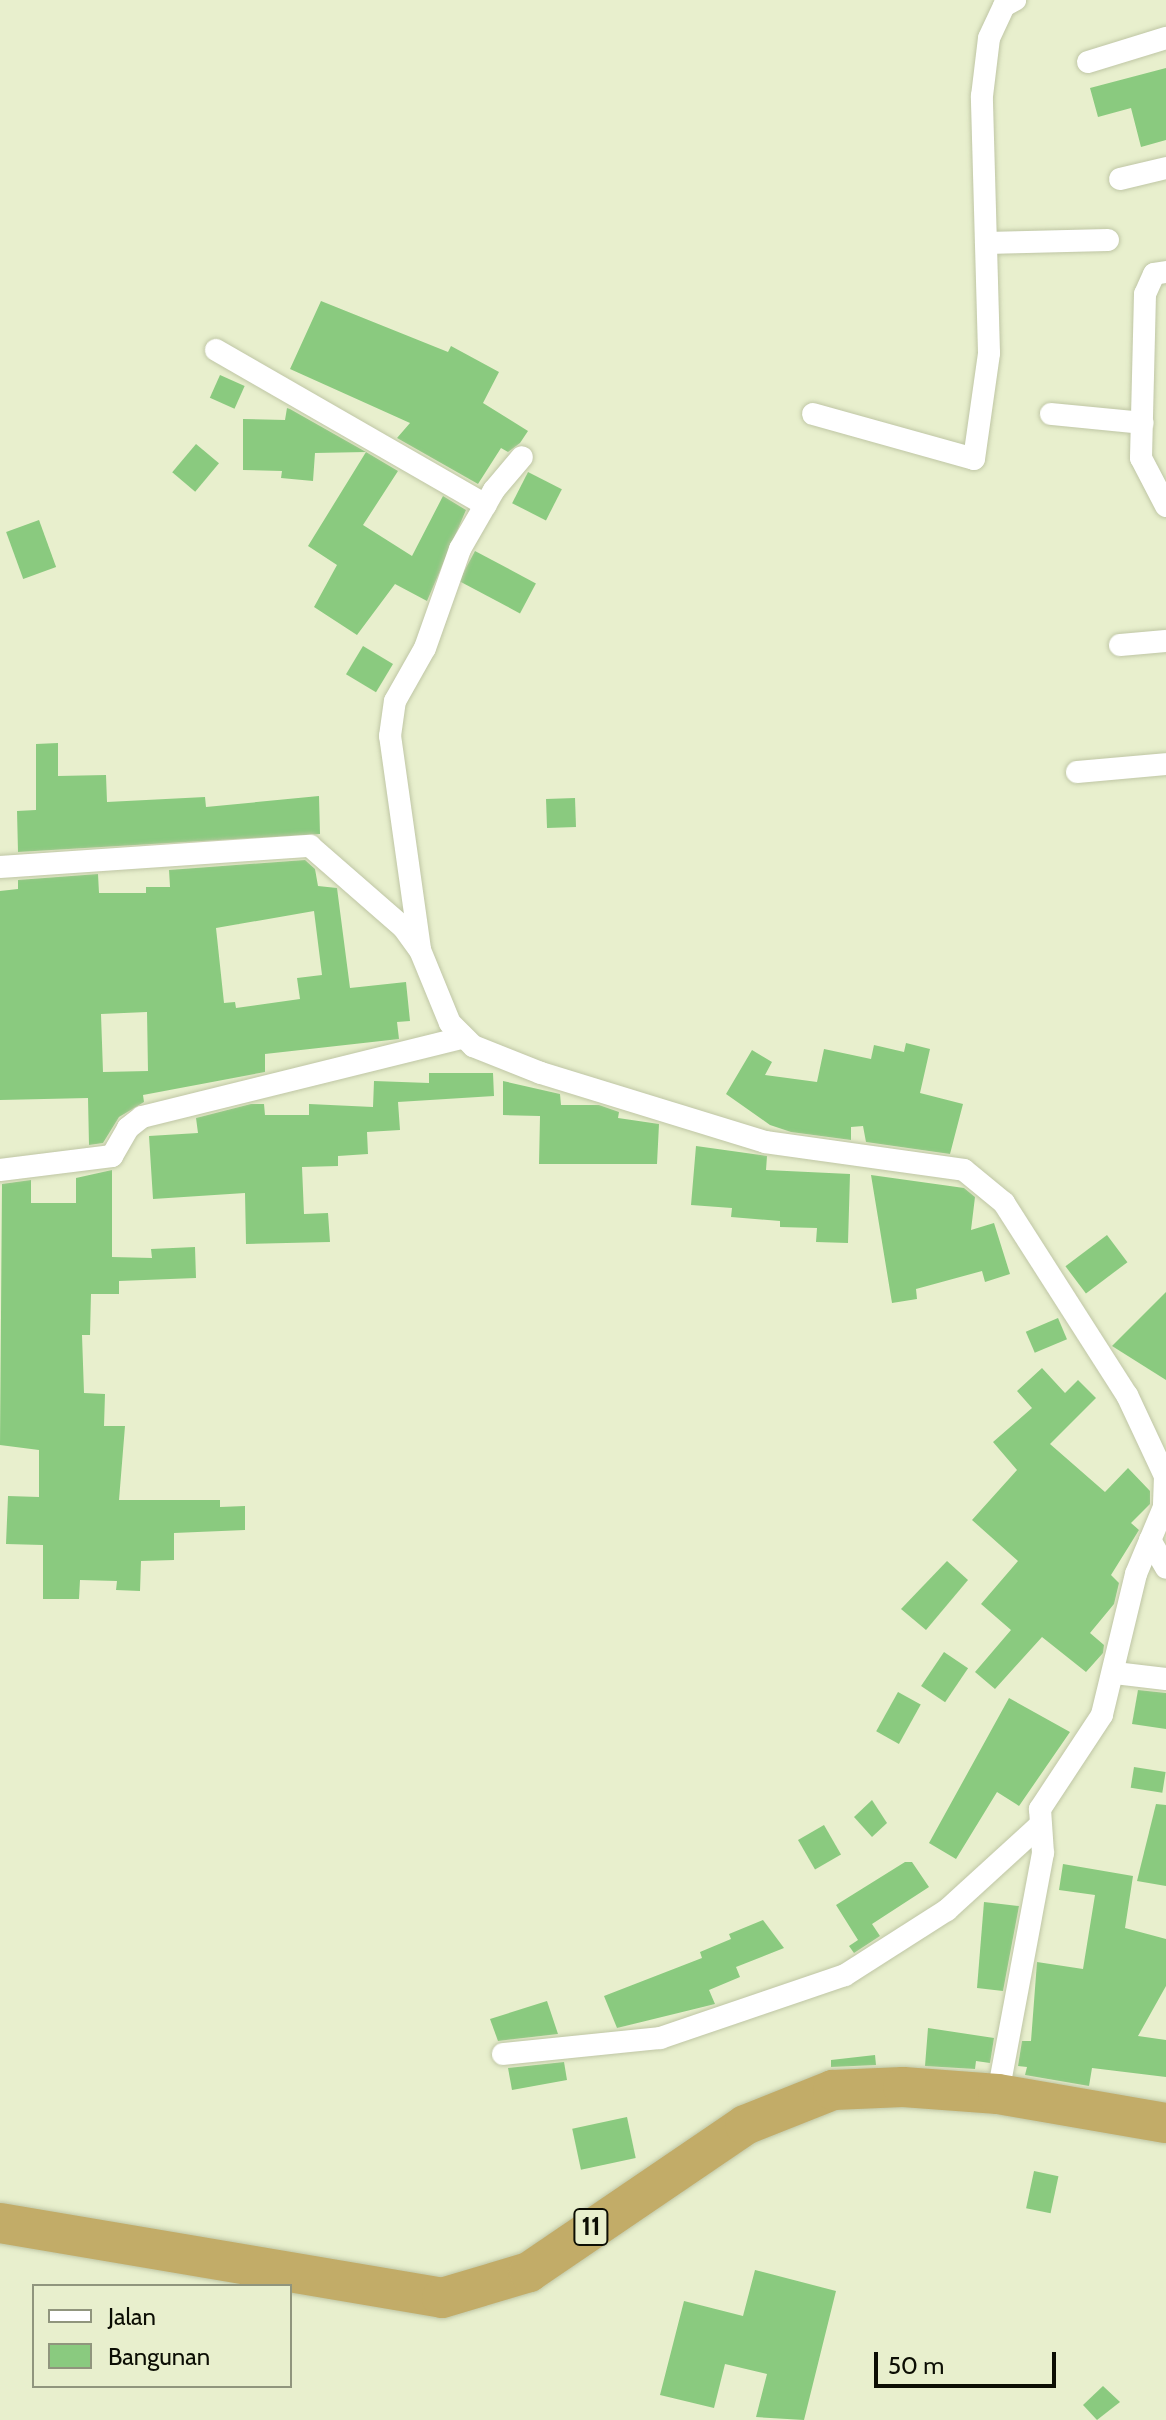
<!DOCTYPE html>
<style>
body{margin:0}
#map{position:relative;width:1166px;height:2420px;overflow:hidden;background:#e8efcd;font-family:Cabin,sans-serif}
div>[style]{position:absolute}
.building>*{inset:0;background:#8aca7f;transform-origin:0 0}
.roads{filter:drop-shadow(0 0 2px #bfc6a5) drop-shadow(0 0 2px #bfc6a5)}
.street>*{height:22px;margin:-11px;padding:0 11px;transform-origin:11px;border-radius:11px;background:#fff}
.highway>*{height:40px;margin:-20px;padding:0 20px;transform-origin:20px;border-radius:20px;background:#c2ac68}
span{translate:-50% -50%;white-space:nowrap;text-align:center;line-height:1.15;-webkit-text-stroke:6px #e8efcd;paint-order:stroke}
.shield-label span{padding:2px 6px;background:#e8efcd;border:2px solid;border-radius:6px;-webkit-text-stroke-width:0}
.shield-label{font-size:26px;color:#0c0e04;font-weight:700}
.legend{position:absolute;left:32px;top:2284px;width:260px;height:104px;box-sizing:border-box;background:#e8efcd;border:2px solid #90957d;margin:0;padding:10px 14px;list-style:none;font-size:24px;color:#0c0e04}
.legend li{display:flex;align-items:center;gap:16px;height:40px}
.legend b{width:40px;border:2px solid #90957d}
.scale{position:absolute;left:874px;top:2352px;width:182px;height:36px;box-sizing:border-box;border:4px solid #0c0e04;border-top:0;padding-left:10px;font-size:24px;line-height:28px;white-space:nowrap;color:#0c0e04;-webkit-text-stroke:6px #e8efcd;paint-order:stroke}
</style>
<div id="map">
<div class="building">
<div style="clip-path:polygon(1166px 68px,1166px 140px,1141px 147px,1131px 108px,1098px 117px,1090px 88px)"></div>
<div style="clip-path:polygon(321px 301px,448px 352px,451px 346px,499px 372px,483px 403px,528px 431px,520px 443px,508px 452px,501px 448px,478px 484px,397px 438px,410px 423px,290px 369px)"></div>
<div style="left:220px;top:375px;width:27px;height:25px;rotate:24deg"></div>
<div style="clip-path:polygon(287px 408px,290px 409px,366px 452px,315px 453px,313px 481px,281px 478px,282px 471px,243px 470px,243px 419px,285px 420px)"></div>
<div style="left:196px;top:444px;width:30px;height:37px;rotate:40deg"></div>
<div style="clip-path:polygon(366px 452px,398px 471px,363px 525px,412px 556px,443px 496px,466px 510px,427px 601px,395px 584px,357px 635px,314px 607px,337px 565px,308px 546px)"></div>
<div style="left:528px;top:472px;width:38px;height:35px;rotate:27deg"></div>
<div style="left:39px;top:520px;width:50px;height:35px;rotate:70deg"></div>
<div style="left:475px;top:551px;width:69px;height:34px;rotate:28deg"></div>
<div style="left:363px;top:646px;width:35px;height:33px;rotate:31deg"></div>
<div style="clip-path:polygon(58px 743px,58px 776px,106px 775px,107px 802px,205px 797px,206px 807px,319px 796px,320px 834px,18px 852px,17px 811px,36px 810px,36px 744px)"></div>
<div style="left:575px;top:798px;width:29px;height:29px;rotate:88deg"></div>
<div style="clip-path:polygon(evenodd,305px 860px,315px 869px,318px 886px,337px 888px,350px 988px,406px 982px,410px 1021px,397px 1022px,399px 1039px,265px 1054px,265px 1072px,143px 1095px,144px 1102px,119px 1117px,103px 1143px,89px 1145px,88px 1098px,0 1100px,0 891px,18px 889px,18px 880px,98px 874px,99px 893px,146px 893px,146px 887px,170px 887px,169px 870px,305px 860px,314px 911px,322px 975px,297px 978px,300px 999px,236px 1008px,235px 1002px,224px 1003px,216px 928px,314px 911px,305px 860px,147px 1012px,148px 1071px,103px 1072px,101px 1014px,147px 1012px)"></div>
<div style="clip-path:polygon(906px 1043px,930px 1049px,920px 1093px,963px 1104px,950px 1154px,866px 1142px,863px 1126px,851px 1127px,851px 1140px,791px 1132px,770px 1125px,726px 1094px,752px 1050px,772px 1062px,765px 1075px,817px 1082px,824px 1049px,871px 1059px,874px 1045px,904px 1052px)"></div>
<div style="clip-path:polygon(429px 1073px,493px 1073px,494px 1096px,398px 1102px,400px 1130px,367px 1132px,368px 1154px,338px 1156px,338px 1166px,302px 1167px,304px 1214px,328px 1213px,330px 1242px,246px 1244px,245px 1193px,153px 1199px,149px 1136px,198px 1133px,196px 1118px,251px 1104px,264px 1104px,265px 1115px,309px 1115px,309px 1104px,373px 1107px,374px 1081px,429px 1083px)"></div>
<div style="clip-path:polygon(503px 1081px,560px 1094px,561px 1105px,599px 1105px,619px 1112px,618px 1118px,659px 1124px,657px 1164px,539px 1164px,540px 1116px,503px 1115px)"></div>
<div style="clip-path:polygon(696px 1146px,767px 1156px,766px 1170px,850px 1174px,848px 1243px,816px 1242px,817px 1228px,780px 1227px,780px 1221px,731px 1217px,732px 1208px,691px 1205px)"></div>
<div style="clip-path:polygon(112px 1170px,112px 1257px,152px 1258px,151px 1249px,195px 1247px,196px 1278px,119px 1281px,119px 1294px,91px 1294px,90px 1335px,82px 1335px,84px 1393px,105px 1394px,104px 1426px,125px 1426px,119px 1500px,220px 1500px,220px 1507px,245px 1506px,245px 1530px,174px 1533px,174px 1560px,141px 1561px,140px 1591px,116px 1590px,117px 1581px,80px 1580px,79px 1599px,43px 1599px,43px 1545px,6px 1544px,8px 1496px,39px 1497px,39px 1450px,0 1445px,2px 1184px,31px 1180px,31px 1203px,76px 1203px,76px 1178px)"></div>
<div style="clip-path:polygon(871px 1175px,964px 1188px,975px 1197px,971px 1230px,994px 1223px,1010px 1274px,985px 1282px,982px 1271px,916px 1289px,917px 1299px,892px 1303px)"></div>
<div style="left:1107px;top:1235px;width:34px;height:52px;rotate:53deg"></div>
<div style="clip-path:polygon(1166px 1292px,1166px 1380px,1112px 1346px)"></div>
<div style="left:1058px;top:1318px;width:23px;height:35px;rotate:67deg"></div>
<div style="clip-path:polygon(1042px 1368px,1065px 1393px,1078px 1380px,1096px 1398px,1050px 1444px,1105px 1492px,1128px 1468px,1150px 1491px,1150px 1504px,1131px 1523px,1139px 1530px,1111px 1575px,1119px 1583px,1114px 1604px,1090px 1633px,1104px 1645px,1103px 1653px,1086px 1672px,1042px 1637px,995px 1689px,975px 1672px,1011px 1630px,981px 1604px,1018px 1561px,972px 1520px,1017px 1470px,993px 1442px,1032px 1408px,1017px 1391px)"></div>
<div style="clip-path:polygon(947px 1561px,968px 1580px,926px 1630px,901px 1609px)"></div>
<div style="left:944px;top:1652px;width:29px;height:41px;rotate:34deg"></div>
<div style="clip-path:polygon(1138px 1690px,1166px 1693px,1166px 1729px,1132px 1724px)"></div>
<div style="left:898px;top:1692px;width:26px;height:45px;rotate:29deg"></div>
<div style="clip-path:polygon(1009px 1698px,1070px 1732px,1019px 1806px,997px 1792px,956px 1859px,929px 1843px)"></div>
<div style="left:1134px;top:1767px;width:32px;height:21px;rotate:9deg"></div>
<div style="clip-path:polygon(872px 1800px,887px 1823px,872px 1837px,854px 1817px)"></div>
<div style="clip-path:polygon(1156px 1804px,1166px 1805px,1166px 1886px,1137px 1881px)"></div>
<div style="left:824px;top:1825px;width:34px;height:30px;rotate:60deg"></div>
<div style="clip-path:polygon(905px 1862px,912px 1862px,929px 1887px,872px 1924px,880px 1936px,854px 1953px,849px 1946px,858px 1940px,836px 1905px)"></div>
<div style="clip-path:polygon(1063px 1864px,1133px 1876px,1125px 1928px,1166px 1939px,1166px 1986px,1138px 2036px,1166px 2040px,1166px 2077px,1092px 2068px,1089px 2086px,1025px 2075px,1027px 2067px,1018px 2066px,1022px 2041px,1031px 2041px,1037px 1962px,1083px 1969px,1095px 1895px,1059px 1890px)"></div>
<div style="clip-path:polygon(984px 1902px,1019px 1906px,1003px 1991px,977px 1988px)"></div>
<div style="clip-path:polygon(763px 1920px,784px 1948px,736px 1967px,740px 1977px,709px 1990px,715px 2004px,617px 2028px,604px 1996px,702px 1958px,700px 1952px,731px 1939px,729px 1934px)"></div>
<div style="clip-path:polygon(547px 2001px,558px 2034px,498px 2041px,490px 2019px)"></div>
<div style="clip-path:polygon(928px 2028px,994px 2038px,990px 2063px,976px 2061px,975px 2069px,925px 2066px)"></div>
<div style="clip-path:polygon(875px 2055px,876px 2065px,831px 2067px,831px 2060px)"></div>
<div style="clip-path:polygon(564px 2062px,567px 2080px,512px 2090px,508px 2068px)"></div>
<div style="left:627px;top:2117px;width:42px;height:56px;rotate:78deg"></div>
<div style="left:1034px;top:2171px;width:25px;height:38px;rotate:12deg"></div>
<div style="clip-path:polygon(755px 2270px,836px 2291px,804px 2420px,756px 2417px,767px 2374px,725px 2364px,714px 2408px,660px 2395px,684px 2301px,743px 2316px)"></div>
<div style="clip-path:polygon(1103px 2386px,1120px 2402px,1097px 2420px,1083px 2405px)"></div>
</div>
<div class="roads">
<div class="street">
<div style="left:1088px;top:62px;width:82px;rotate:-17.1deg"></div>
<div style="left:1120px;top:179px;width:47px;rotate:-13.4deg"></div>
<div style="left:986px;top:243px;width:122px;rotate:-1.4deg"></div>
<div style="left:1166px;top:272px;width:12px;rotate:171deg"></div>
<div style="left:1154px;top:274px;width:22px;rotate:114deg"></div>
<div style="left:1145px;top:294px;width:164px;rotate:91.4deg"></div>
<div style="left:1141px;top:458px;width:54px;rotate:62.5deg"></div>
<div style="left:216px;top:350px;width:311px;rotate:29.9deg"></div>
<div style="left:813px;top:414px;width:167px;rotate:15.6deg"></div>
<div style="left:974px;top:459px;width:107px;rotate:-81.9deg"></div>
<div style="left:989px;top:353px;width:257px;rotate:-91.6deg"></div>
<div style="left:982px;top:96px;width:58px;rotate:-83.1deg"></div>
<div style="left:989px;top:38px;width:35px;rotate:-65deg"></div>
<div style="left:1004px;top:6px;width:13px;rotate:-29deg"></div>
<div style="left:1051px;top:414px;width:92px;rotate:5.6deg"></div>
<div style="left:1120px;top:645px;width:46px;rotate:-5deg"></div>
<div style="left:1077px;top:772px;width:89px;rotate:-5.1deg"></div>
<div style="left:0;top:867px;width:311px;rotate:-3.9deg"></div>
<div style="left:310px;top:846px;width:123px;rotate:41.1deg"></div>
<div style="left:403px;top:927px;width:29px;rotate:54deg"></div>
<div style="left:420px;top:950px;width:79px;rotate:67.7deg"></div>
<div style="left:450px;top:1023px;width:33px;rotate:45deg"></div>
<div style="left:473px;top:1046px;width:73px;rotate:21.7deg"></div>
<div style="left:541px;top:1073px;width:234px;rotate:17.1deg"></div>
<div style="left:765px;top:1142px;width:201px;rotate:8deg"></div>
<div style="left:964px;top:1170px;width:52px;rotate:39.5deg"></div>
<div style="left:1004px;top:1203px;width:228px;rotate:57.4deg"></div>
<div style="left:1127px;top:1395px;width:89px;rotate:64.9deg"></div>
<div style="left:1165px;top:1476px;width:31px;rotate:92deg"></div>
<div style="left:1164px;top:1507px;width:73px;rotate:112.7deg"></div>
<div style="left:1136px;top:1574px;width:145px;rotate:103.6deg"></div>
<div style="left:1102px;top:1715px;width:113px;rotate:123.4deg"></div>
<div style="left:1040px;top:1809px;width:44px;rotate:86.1deg"></div>
<div style="left:1043px;top:1853px;width:245px;rotate:100.6deg"></div>
<div style="left:420px;top:949px;width:215px;rotate:-98deg"></div>
<div style="left:390px;top:736px;width:35px;rotate:-82deg"></div>
<div style="left:395px;top:701px;width:61px;rotate:-60.5deg"></div>
<div style="left:425px;top:648px;width:105px;rotate:-70.5deg"></div>
<div style="left:460px;top:549px;width:68px;rotate:-60deg"></div>
<div style="left:494px;top:490px;width:43px;rotate:-49.7deg"></div>
<div style="left:0;top:1170px;width:113px;rotate:-7.1deg"></div>
<div style="left:112px;top:1156px;width:32px;rotate:-60deg"></div>
<div style="left:128px;top:1128px;width:18px;rotate:-38deg"></div>
<div style="left:142px;top:1117px;width:329px;rotate:-13.9deg"></div>
<div style="left:1150px;top:1540px;width:32px;rotate:60deg"></div>
<div style="left:1115px;top:1673px;width:51px;rotate:6.7deg"></div>
<div style="left:503px;top:2054px;width:158px;rotate:-5.8deg"></div>
<div style="left:660px;top:2038px;width:195px;rotate:-18.8deg"></div>
<div style="left:845px;top:1975px;width:121px;rotate:-32.5deg"></div>
<div style="left:947px;top:1910px;width:126px;rotate:-42.4deg"></div>
</div>
<div class="highway">
<div style="left:0;top:2223px;width:448px;rotate:9.6deg"></div>
<div style="left:442px;top:2298px;width:91px;rotate:-16.6deg"></div>
<div style="left:529px;top:2272px;width:261px;rotate:-34.2deg"></div>
<div style="left:745px;top:2125px;width:95px;rotate:-21.7deg"></div>
<div style="left:833px;top:2090px;width:70px;rotate:-2.5deg"></div>
<div style="left:903px;top:2087px;width:95px;rotate:4.2deg"></div>
<div style="left:998px;top:2094px;width:170px;rotate:9.8deg"></div>
</div>
</div>
<div class="shield-label">
<span style="left:591px;top:2227px">11</span>
</div>
<ul class="legend">
<li><b style="height:10px;background:#fff"></b>Jalan</li>
<li><b style="height:22px;background:#8aca7f"></b>Bangunan</li>
</ul>
<div class="scale">50 m</div>
</div>
